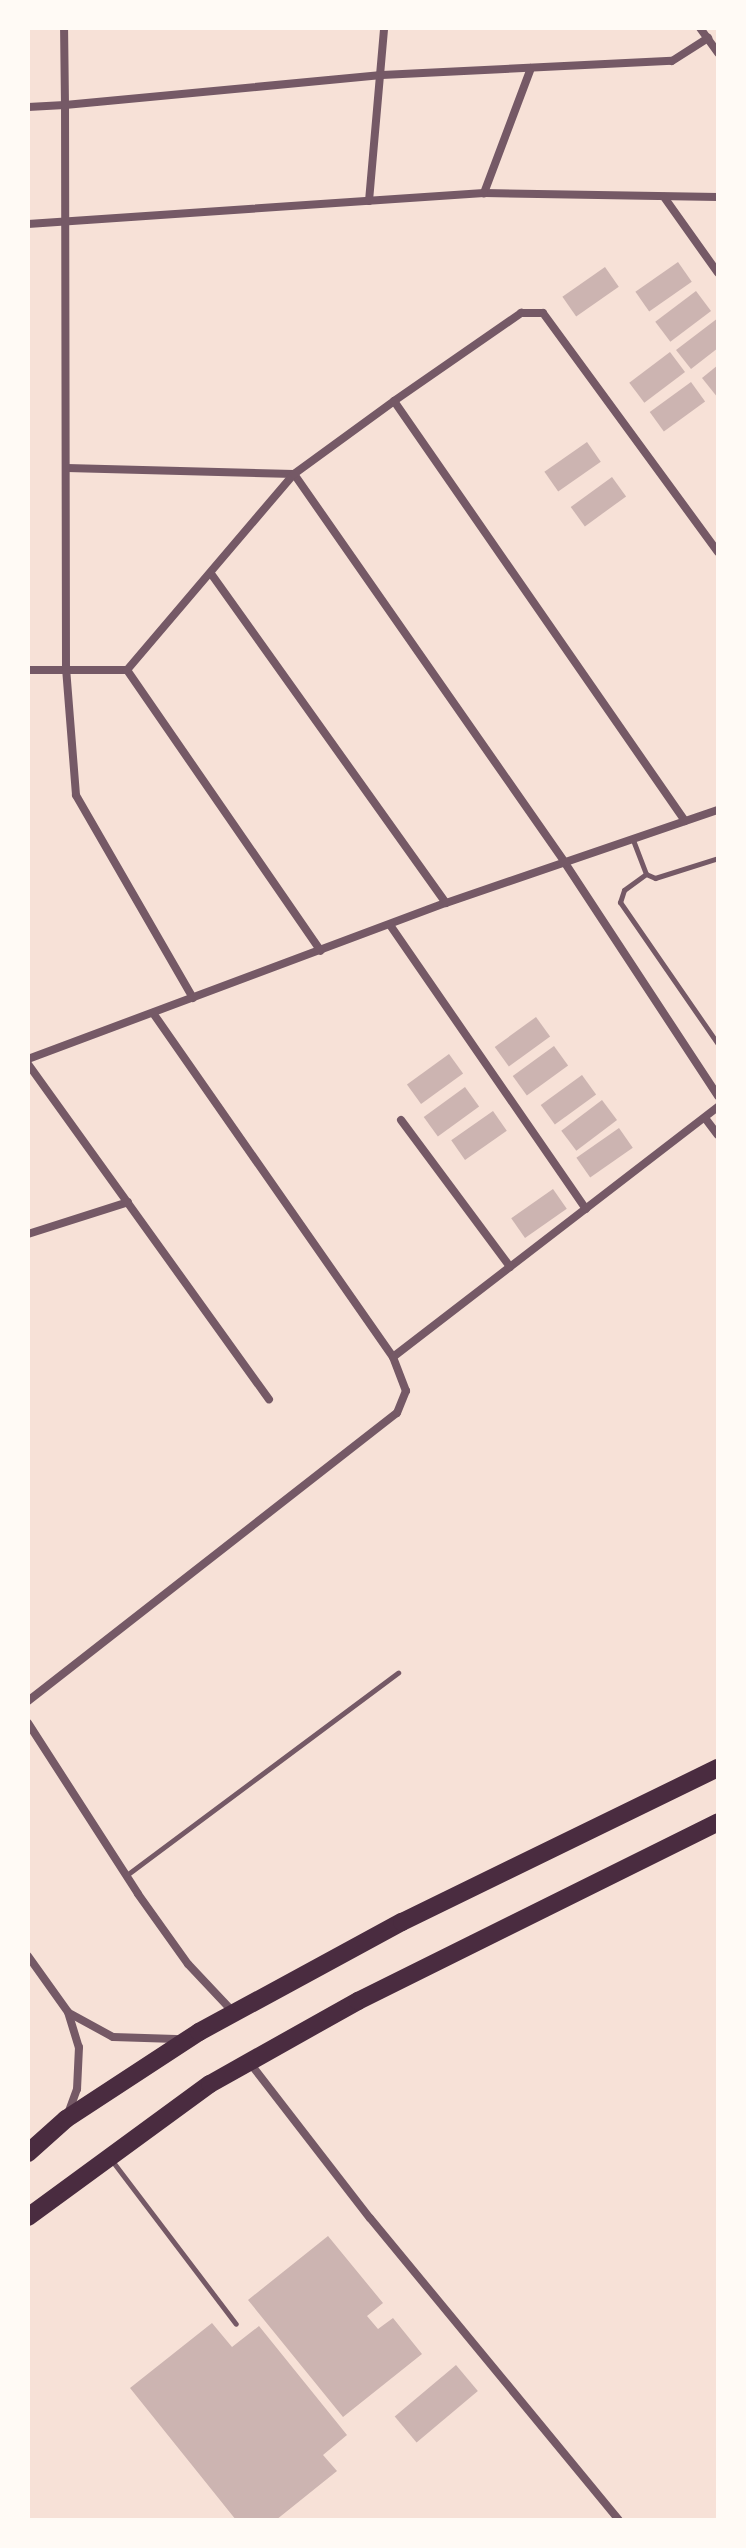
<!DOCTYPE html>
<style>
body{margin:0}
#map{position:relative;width:746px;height:2548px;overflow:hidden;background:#f7e1d7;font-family:Raleway,sans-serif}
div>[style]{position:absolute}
.building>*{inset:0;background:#ccb4b1;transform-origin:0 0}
.service>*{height:5px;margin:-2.5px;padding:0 2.5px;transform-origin:2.5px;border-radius:2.5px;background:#755966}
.minor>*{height:8px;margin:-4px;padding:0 4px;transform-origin:4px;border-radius:4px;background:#755966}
.trunk>*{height:18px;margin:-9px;padding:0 9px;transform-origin:9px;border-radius:9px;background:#4a2c40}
span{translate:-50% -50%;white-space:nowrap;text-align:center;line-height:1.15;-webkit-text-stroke:8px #fffaf5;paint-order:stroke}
.frame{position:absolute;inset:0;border:30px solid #fffaf5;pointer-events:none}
</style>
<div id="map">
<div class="building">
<div style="left:678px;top:262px;width:24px;height:52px;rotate:55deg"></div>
<div style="left:605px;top:267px;width:24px;height:52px;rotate:55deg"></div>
<div style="left:696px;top:291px;width:25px;height:51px;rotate:53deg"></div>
<div style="clip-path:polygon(718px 318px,718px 348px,691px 369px,676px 350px)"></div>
<div style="left:670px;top:352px;width:25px;height:51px;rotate:53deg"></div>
<div style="clip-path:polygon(718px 365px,718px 398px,702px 378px)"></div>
<div style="left:691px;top:382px;width:24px;height:51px;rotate:54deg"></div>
<div style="left:587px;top:442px;width:24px;height:52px;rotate:55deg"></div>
<div style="left:612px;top:477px;width:24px;height:51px;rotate:54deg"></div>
<div style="left:536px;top:1017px;width:24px;height:51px;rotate:54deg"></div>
<div style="left:554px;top:1046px;width:24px;height:51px;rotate:54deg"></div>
<div style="left:449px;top:1054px;width:24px;height:52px;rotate:54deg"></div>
<div style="left:582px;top:1075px;width:24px;height:51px;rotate:54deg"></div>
<div style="left:465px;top:1087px;width:24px;height:51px;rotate:54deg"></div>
<div style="left:602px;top:1100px;width:25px;height:51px;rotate:53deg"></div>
<div style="left:493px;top:1111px;width:24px;height:51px;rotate:55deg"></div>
<div style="left:619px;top:1128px;width:24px;height:52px;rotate:55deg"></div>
<div style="left:553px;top:1189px;width:24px;height:51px;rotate:55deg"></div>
<div style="clip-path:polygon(328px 2236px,383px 2303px,367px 2316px,378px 2329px,393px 2318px,422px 2354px,343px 2417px,248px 2300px)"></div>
<div style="clip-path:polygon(212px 2323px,232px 2347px,259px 2326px,347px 2435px,323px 2455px,337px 2471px,276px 2520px,236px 2520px,130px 2388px)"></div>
<div style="left:456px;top:2365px;width:34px;height:80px;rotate:50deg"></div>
</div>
<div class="service">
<div style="left:633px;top:840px;width:36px;rotate:69deg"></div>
<div style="left:646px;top:874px;width:10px;rotate:24deg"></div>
<div style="left:655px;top:878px;width:66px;rotate:-17.6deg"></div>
<div style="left:646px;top:874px;width:27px;rotate:144deg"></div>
<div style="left:624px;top:890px;width:13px;rotate:108deg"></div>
<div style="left:620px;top:902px;width:173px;rotate:55.4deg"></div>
<div style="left:128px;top:1874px;width:337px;rotate:-36.7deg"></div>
<div style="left:113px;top:2162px;width:203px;rotate:52.8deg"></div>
</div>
<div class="minor">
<div style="left:700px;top:28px;width:31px;rotate:54deg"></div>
<div style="left:531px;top:68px;width:134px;rotate:110.6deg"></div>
<div style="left:484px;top:193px;width:234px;rotate:1deg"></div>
<div style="left:28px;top:107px;width:37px;rotate:-3deg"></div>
<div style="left:65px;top:105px;width:77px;rotate:-90.7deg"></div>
<div style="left:664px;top:197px;width:93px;rotate:54.6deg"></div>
<div style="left:369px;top:201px;width:174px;rotate:-85deg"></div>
<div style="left:28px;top:224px;width:457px;rotate:-3.9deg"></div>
<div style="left:394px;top:401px;width:155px;rotate:-34.7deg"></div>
<div style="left:521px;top:313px;width:22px"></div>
<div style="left:543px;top:313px;width:296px;rotate:53.8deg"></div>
<div style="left:67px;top:468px;width:227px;rotate:1.5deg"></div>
<div style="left:294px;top:474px;width:474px;rotate:55.1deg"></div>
<div style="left:565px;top:863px;width:279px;rotate:56.7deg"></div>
<div style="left:212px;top:575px;width:403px;rotate:54.5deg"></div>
<div style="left:28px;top:670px;width:99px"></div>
<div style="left:127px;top:670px;width:341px;rotate:55.4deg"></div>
<div style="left:127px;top:670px;width:257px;rotate:-49.6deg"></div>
<div style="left:294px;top:474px;width:124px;rotate:-36.1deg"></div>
<div style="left:394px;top:401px;width:511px;rotate:55.28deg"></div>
<div style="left:390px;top:925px;width:345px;rotate:55.4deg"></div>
<div style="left:193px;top:998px;width:234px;rotate:-120deg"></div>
<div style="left:76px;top:795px;width:128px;rotate:-94.5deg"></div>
<div style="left:66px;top:667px;width:562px;rotate:-90.1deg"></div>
<div style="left:65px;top:105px;width:318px;rotate:-5.4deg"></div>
<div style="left:382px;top:75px;width:290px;rotate:-2.8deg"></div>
<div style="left:672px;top:61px;width:43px;rotate:-32.6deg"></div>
<div style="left:153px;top:1013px;width:419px;rotate:55.1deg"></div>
<div style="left:393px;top:1357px;width:410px;rotate:-37.6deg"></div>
<div style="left:28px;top:1059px;width:446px;rotate:-20.5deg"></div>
<div style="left:446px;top:903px;width:287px;rotate:-18.9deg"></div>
<div style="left:28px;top:1064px;width:413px;rotate:54.3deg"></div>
<div style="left:705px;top:1118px;width:21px;rotate:53deg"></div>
<div style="left:401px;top:1120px;width:183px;rotate:53.4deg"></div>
<div style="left:28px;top:1234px;width:105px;rotate:-17.7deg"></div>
<div style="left:28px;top:1701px;width:468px;rotate:-38deg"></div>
<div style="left:397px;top:1413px;width:24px;rotate:-68deg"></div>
<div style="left:406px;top:1391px;width:36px;rotate:-111deg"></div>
<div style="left:28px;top:1723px;width:203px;rotate:57.2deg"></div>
<div style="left:138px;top:1894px;width:86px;rotate:54.5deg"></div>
<div style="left:188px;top:1964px;width:66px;rotate:46.8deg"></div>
<div style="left:28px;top:1956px;width:69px;rotate:54.5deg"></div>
<div style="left:68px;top:2012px;width:37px;rotate:73deg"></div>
<div style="left:79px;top:2047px;width:42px;rotate:92.7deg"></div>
<div style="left:77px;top:2089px;width:27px;rotate:110deg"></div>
<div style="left:69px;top:2013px;width:50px;rotate:28.6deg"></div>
<div style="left:113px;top:2037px;width:63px;rotate:1.8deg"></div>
<div style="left:250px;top:2063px;width:196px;rotate:52.3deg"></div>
<div style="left:370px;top:2218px;width:391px;rotate:50.5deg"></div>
</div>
<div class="trunk">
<div style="left:28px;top:2153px;width:51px;rotate:-41.8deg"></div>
<div style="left:66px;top:2119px;width:159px;rotate:-33.2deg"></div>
<div style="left:199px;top:2032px;width:231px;rotate:-28.5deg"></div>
<div style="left:402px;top:1922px;width:352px;rotate:-26deg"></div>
<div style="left:28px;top:2217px;width:225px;rotate:-36.2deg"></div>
<div style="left:210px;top:2084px;width:170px;rotate:-29.3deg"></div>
<div style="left:358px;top:2001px;width:402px;rotate:-26.4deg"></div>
</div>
<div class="frame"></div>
</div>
